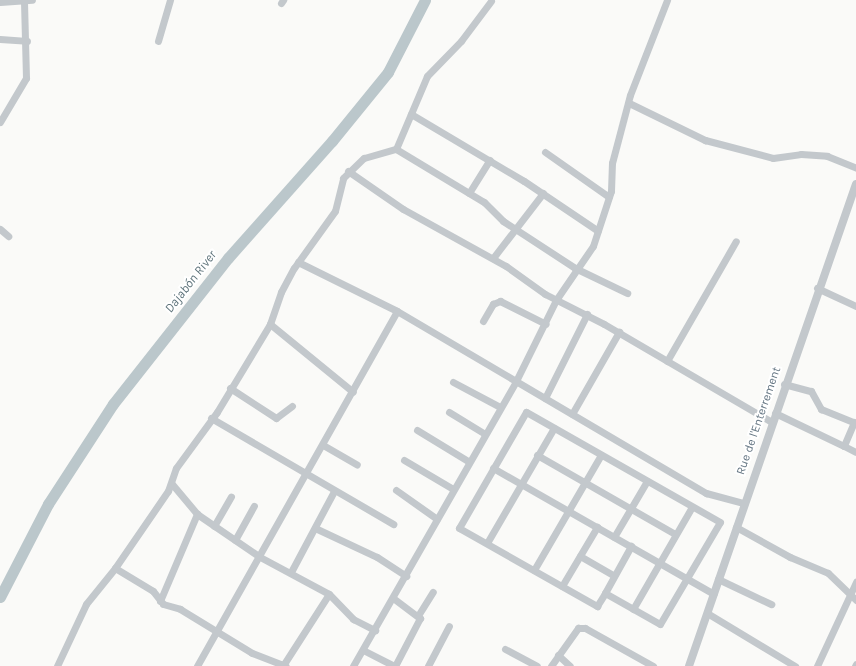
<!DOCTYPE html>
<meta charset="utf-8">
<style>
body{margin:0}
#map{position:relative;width:856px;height:666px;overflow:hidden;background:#fafaf8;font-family:Karla,sans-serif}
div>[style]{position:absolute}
.river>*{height:11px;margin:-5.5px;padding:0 5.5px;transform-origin:5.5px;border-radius:5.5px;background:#bbc7cb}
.minor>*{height:7px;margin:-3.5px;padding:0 3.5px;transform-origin:3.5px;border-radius:3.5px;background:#c3c8cc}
.tertiary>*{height:8px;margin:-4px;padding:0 4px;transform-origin:4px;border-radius:4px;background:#c3c8cc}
span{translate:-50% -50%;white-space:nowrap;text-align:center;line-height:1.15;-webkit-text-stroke:4px #fff;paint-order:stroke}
.street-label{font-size:12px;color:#657683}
.water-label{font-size:13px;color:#60757c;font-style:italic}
</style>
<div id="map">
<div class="river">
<div style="left:0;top:597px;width:105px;rotate:-62.7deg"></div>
<div style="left:48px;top:504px;width:119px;rotate:-57deg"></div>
<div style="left:113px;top:404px;width:186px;rotate:-51.8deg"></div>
<div style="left:228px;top:258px;width:157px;rotate:-48.4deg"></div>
<div style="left:332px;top:141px;width:89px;rotate:-50.9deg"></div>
<div style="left:388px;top:72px;width:81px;rotate:-62.8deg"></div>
</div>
<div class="minor">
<div style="left:0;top:2px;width:32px;rotate:-4deg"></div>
<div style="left:281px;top:3px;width:4px;rotate:-56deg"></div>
<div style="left:0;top:39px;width:27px;rotate:4deg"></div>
<div style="left:158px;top:41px;width:43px;rotate:-73.7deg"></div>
<div style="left:629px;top:103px;width:85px;rotate:26deg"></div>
<div style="left:705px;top:140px;width:70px;rotate:14.8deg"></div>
<div style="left:773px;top:158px;width:28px;rotate:-8deg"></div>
<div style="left:801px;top:154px;width:26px;rotate:4deg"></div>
<div style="left:827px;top:156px;width:31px;rotate:22deg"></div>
<div style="left:411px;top:114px;width:131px;rotate:30.7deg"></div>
<div style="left:524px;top:181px;width:89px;rotate:34deg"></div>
<div style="left:0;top:122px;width:51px;rotate:-59.4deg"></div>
<div style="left:26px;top:78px;width:77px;rotate:-91.5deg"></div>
<div style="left:396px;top:149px;width:103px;rotate:31.1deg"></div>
<div style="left:484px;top:202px;width:27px;rotate:45deg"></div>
<div style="left:503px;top:221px;width:86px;rotate:33.1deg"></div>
<div style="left:575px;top:268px;width:58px;rotate:25.7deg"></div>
<div style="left:545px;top:152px;width:78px;rotate:35.1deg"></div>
<div style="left:348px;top:171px;width:67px;rotate:34.6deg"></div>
<div style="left:403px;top:209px;width:118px;rotate:29deg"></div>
<div style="left:506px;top:266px;width:48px;rotate:35.7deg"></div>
<div style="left:545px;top:294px;width:66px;rotate:27deg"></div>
<div style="left:604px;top:324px;width:194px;rotate:30.3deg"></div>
<div style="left:469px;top:193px;width:39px;rotate:-58deg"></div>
<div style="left:0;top:229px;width:11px;rotate:41deg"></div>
<div style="left:493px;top:258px;width:82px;rotate:-52.4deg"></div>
<div style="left:298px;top:262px;width:110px;rotate:26.3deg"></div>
<div style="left:397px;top:311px;width:359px;rotate:30.5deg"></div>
<div style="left:706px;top:493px;width:39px;rotate:15deg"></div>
<div style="left:817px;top:288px;width:43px;rotate:24.8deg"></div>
<div style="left:483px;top:321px;width:20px;rotate:-60deg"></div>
<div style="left:493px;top:304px;width:8px;rotate:-23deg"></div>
<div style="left:500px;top:301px;width:51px;rotate:26.6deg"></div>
<div style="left:270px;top:324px;width:107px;rotate:39.3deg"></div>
<div style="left:667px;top:361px;width:138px;rotate:-60.1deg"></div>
<div style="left:453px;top:382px;width:53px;rotate:28deg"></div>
<div style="left:784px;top:384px;width:28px;rotate:15deg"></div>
<div style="left:811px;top:391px;width:21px;rotate:61deg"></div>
<div style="left:821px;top:409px;width:38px;rotate:22deg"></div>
<div style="left:230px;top:388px;width:55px;rotate:33.1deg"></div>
<div style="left:276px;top:418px;width:20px;rotate:-37deg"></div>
<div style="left:545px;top:398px;width:94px;rotate:-63.4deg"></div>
<div style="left:449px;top:412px;width:42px;rotate:31.4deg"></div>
<div style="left:775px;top:413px;width:76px;rotate:25.6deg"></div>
<div style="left:572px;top:414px;width:95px;rotate:-60.2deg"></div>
<div style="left:211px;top:418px;width:211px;rotate:30.2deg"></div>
<div style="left:854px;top:422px;width:26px;rotate:113deg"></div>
<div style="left:844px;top:446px;width:13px;rotate:27deg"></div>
<div style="left:417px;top:430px;width:60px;rotate:31.3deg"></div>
<div style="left:323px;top:445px;width:39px;rotate:30deg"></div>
<div style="left:537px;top:455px;width:159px;rotate:29.8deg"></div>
<div style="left:404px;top:460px;width:57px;rotate:30.6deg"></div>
<div style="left:493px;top:468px;width:254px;rotate:29.7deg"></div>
<div style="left:172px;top:484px;width:39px;rotate:50deg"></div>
<div style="left:197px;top:514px;width:76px;rotate:34.3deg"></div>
<div style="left:260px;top:557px;width:78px;rotate:28.2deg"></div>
<div style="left:329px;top:594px;width:35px;rotate:46deg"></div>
<div style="left:353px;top:619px;width:25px;rotate:27deg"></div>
<div style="left:396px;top:490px;width:50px;rotate:35.3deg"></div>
<div style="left:214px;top:526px;width:34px;rotate:-60deg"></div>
<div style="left:736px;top:527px;width:62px;rotate:29.1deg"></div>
<div style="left:790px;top:557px;width:41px;rotate:22.8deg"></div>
<div style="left:828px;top:573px;width:39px;rotate:44deg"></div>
<div style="left:315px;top:528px;width:68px;rotate:25.1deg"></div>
<div style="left:377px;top:557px;width:35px;rotate:33deg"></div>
<div style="left:614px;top:537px;width:65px;rotate:-59.5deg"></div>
<div style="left:235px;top:540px;width:39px;rotate:-61deg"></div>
<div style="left:487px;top:543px;width:133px;rotate:-59.8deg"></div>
<div style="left:580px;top:556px;width:39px;rotate:30deg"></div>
<div style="left:115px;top:568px;width:44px;rotate:31.2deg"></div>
<div style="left:153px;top:591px;width:16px;rotate:52deg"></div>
<div style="left:163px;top:604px;width:18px;rotate:16deg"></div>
<div style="left:180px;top:609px;width:84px;rotate:31.4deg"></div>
<div style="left:252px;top:653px;width:36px;rotate:21deg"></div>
<div style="left:534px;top:570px;width:133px;rotate:-59.8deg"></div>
<div style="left:291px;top:572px;width:92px;rotate:-62deg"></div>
<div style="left:718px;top:579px;width:59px;rotate:25.3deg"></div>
<div style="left:562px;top:586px;width:69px;rotate:-59.3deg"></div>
<div style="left:605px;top:593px;width:63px;rotate:29.4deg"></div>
<div style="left:660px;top:624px;width:118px;rotate:-59.5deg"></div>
<div style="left:720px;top:522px;width:223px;rotate:-150.4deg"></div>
<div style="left:526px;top:412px;width:134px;rotate:120deg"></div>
<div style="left:459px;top:528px;width:159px;rotate:29.5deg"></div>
<div style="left:597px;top:606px;width:15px;rotate:-58deg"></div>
<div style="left:605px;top:593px;width:54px;rotate:-61deg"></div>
<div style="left:393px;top:598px;width:34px;rotate:37deg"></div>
<div style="left:420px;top:618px;width:54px;rotate:117.5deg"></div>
<div style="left:160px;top:601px;width:95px;rotate:-67deg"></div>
<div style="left:633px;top:609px;width:118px;rotate:-60deg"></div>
<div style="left:707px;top:613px;width:103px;rotate:31.1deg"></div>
<div style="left:419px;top:614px;width:26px;rotate:-58deg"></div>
<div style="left:505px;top:649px;width:36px;rotate:28deg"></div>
<div style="left:363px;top:650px;width:36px;rotate:27deg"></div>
<div style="left:558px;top:655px;width:16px;rotate:43deg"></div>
<div style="left:284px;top:664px;width:83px;rotate:-57.3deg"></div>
<div style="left:57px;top:666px;width:68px;rotate:-64.9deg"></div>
<div style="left:86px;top:604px;width:46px;rotate:-51.1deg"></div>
<div style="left:115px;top:568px;width:93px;rotate:-55.5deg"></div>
<div style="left:168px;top:491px;width:24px;rotate:-71deg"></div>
<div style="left:176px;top:468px;width:69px;rotate:-53.8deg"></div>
<div style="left:217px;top:412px;width:103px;rotate:-58.9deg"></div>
<div style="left:270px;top:324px;width:34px;rotate:-71deg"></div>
<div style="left:281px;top:292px;width:27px;rotate:-62deg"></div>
<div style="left:294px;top:268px;width:70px;rotate:-54.3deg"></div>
<div style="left:335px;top:211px;width:34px;rotate:-76deg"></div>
<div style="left:343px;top:178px;width:29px;rotate:-44deg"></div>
<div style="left:364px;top:158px;width:33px;rotate:-16deg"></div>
<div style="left:396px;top:149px;width:79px;rotate:-67deg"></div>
<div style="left:427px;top:76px;width:49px;rotate:-45.8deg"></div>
<div style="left:461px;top:41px;width:50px;rotate:-53.1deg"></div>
<div style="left:197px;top:666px;width:407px;rotate:-60.6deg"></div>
<div style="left:353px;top:666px;width:328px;rotate:-60.2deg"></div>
<div style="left:516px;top:381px;width:90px;rotate:-63.7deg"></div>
<div style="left:556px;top:300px;width:65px;rotate:-55.6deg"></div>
<div style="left:593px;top:246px;width:58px;rotate:-71.9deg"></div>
<div style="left:611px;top:191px;width:28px;rotate:-88deg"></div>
<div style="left:612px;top:163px;width:70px;rotate:-75.2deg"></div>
<div style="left:630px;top:95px;width:102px;rotate:-68.7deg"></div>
<div style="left:428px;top:666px;width:45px;rotate:-62.3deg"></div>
<div style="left:551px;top:666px;width:47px;rotate:-54.6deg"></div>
<div style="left:578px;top:628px;width:7px"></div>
<div style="left:585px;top:628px;width:78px;rotate:29.2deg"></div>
<div style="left:817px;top:666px;width:93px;rotate:-65.1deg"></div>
<div style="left:855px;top:666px;width:2px;rotate:-63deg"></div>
</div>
<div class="tertiary">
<div style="left:689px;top:666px;width:510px;rotate:-70.89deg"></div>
</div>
<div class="street-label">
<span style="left:759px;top:421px;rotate:-71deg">Rue de l'Enterrement</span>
</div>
<div class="water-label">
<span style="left:191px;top:282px;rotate:-52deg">Dajabón River</span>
</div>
</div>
